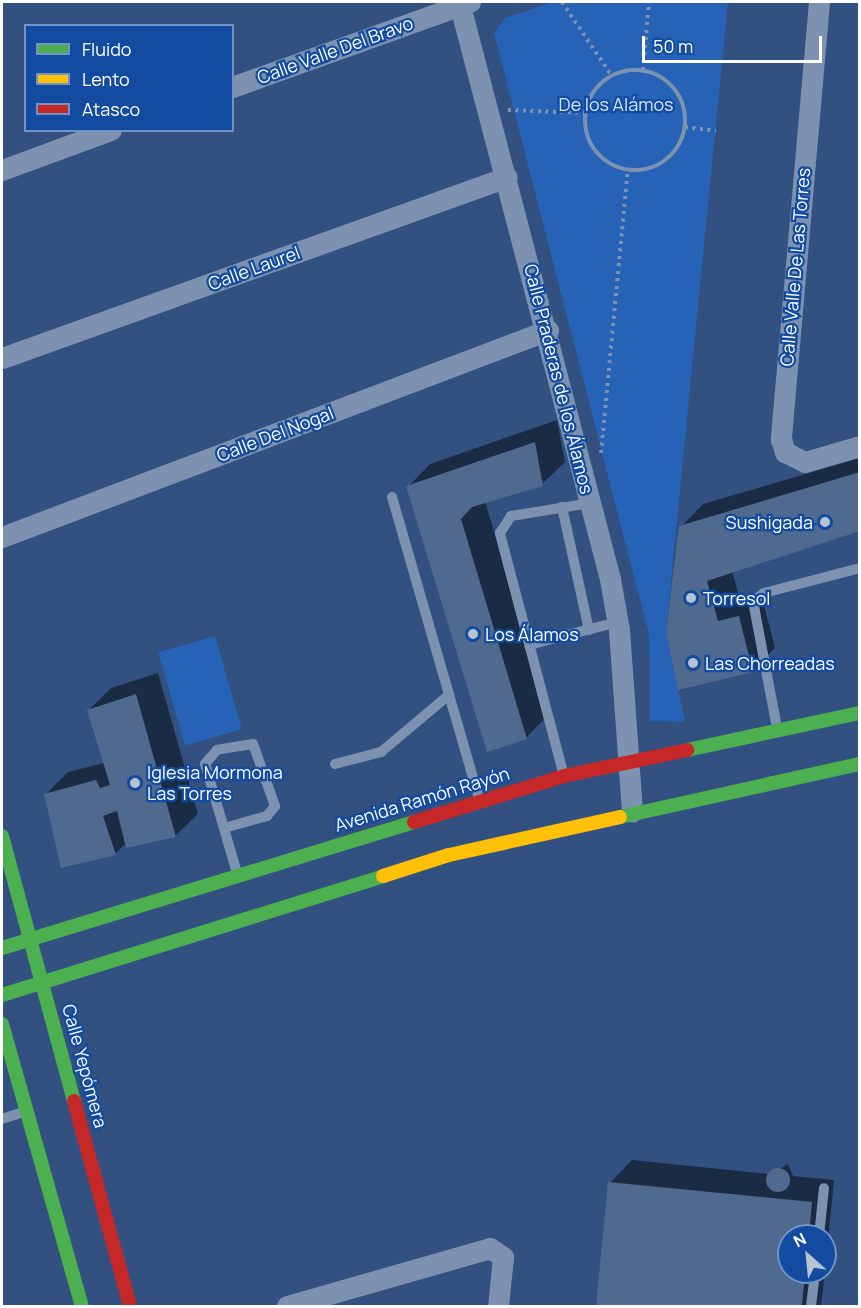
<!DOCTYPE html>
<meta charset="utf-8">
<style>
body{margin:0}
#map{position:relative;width:861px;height:1308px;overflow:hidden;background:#325180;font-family:Manrope,sans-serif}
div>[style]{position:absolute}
.green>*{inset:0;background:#2662b6;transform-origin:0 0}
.shadow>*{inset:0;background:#0007}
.building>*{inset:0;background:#50698e}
.round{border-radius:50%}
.path>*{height:4px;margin-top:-2px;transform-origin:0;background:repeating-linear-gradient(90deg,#7d92b0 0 3px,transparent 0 7.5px)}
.path>.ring{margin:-2px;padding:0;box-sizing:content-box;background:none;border:4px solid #7d92b0;border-radius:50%}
.lane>*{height:10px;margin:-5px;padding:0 5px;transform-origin:5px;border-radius:5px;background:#7d92b0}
.street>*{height:21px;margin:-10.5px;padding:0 10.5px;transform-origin:10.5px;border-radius:10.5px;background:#7d92b0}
.fast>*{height:14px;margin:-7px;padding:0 7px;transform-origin:7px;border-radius:7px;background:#4caf50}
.slow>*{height:14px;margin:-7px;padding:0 7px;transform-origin:7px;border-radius:7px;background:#ffc107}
.jam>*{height:14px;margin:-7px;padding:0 7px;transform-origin:7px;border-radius:7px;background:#c62828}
.dots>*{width:16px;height:16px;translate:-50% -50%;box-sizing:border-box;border:3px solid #124ba0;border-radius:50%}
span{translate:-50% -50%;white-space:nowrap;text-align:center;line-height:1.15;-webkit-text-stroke:4.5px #124ba0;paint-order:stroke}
.street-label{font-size:18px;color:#fff}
.park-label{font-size:18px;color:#d3e5fe}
.poi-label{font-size:18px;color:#fff}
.right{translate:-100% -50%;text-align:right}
.left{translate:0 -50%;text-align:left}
.frame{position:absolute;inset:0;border:3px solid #fff;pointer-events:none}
.legend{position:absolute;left:24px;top:24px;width:210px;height:108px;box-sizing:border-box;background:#124ba0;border:2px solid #7193c6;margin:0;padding:8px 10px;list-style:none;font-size:18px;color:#fff}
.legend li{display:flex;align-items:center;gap:12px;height:30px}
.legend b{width:30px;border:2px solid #7193c6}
.north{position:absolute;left:777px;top:1224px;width:60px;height:60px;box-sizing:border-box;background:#124ba0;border:2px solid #7193c6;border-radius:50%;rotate:333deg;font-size:16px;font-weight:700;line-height:24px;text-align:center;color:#fff}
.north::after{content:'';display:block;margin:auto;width:21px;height:27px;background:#b7c2d3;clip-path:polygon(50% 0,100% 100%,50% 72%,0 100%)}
.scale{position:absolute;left:642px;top:36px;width:180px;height:27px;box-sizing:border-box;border:3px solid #fff;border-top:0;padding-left:8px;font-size:18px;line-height:21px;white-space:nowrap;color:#fff;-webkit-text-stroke:4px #124ba0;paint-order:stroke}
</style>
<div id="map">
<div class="green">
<div style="clip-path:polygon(552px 2px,728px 2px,666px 632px,685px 722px,650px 721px,649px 635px,494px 33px,505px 18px)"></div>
<div style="left:215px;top:636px;width:97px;height:59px;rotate:74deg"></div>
</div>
<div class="shadow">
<div style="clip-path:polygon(557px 420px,565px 462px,542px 484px,485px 501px,548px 715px,526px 738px,408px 487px,430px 464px)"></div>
<div style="clip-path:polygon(860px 458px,860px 529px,732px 571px,740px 600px,761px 594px,775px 648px,753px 671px,679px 688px,681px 527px,703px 504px)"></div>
<div style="clip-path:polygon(158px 673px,198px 814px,175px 836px,126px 843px,115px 854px,45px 795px,68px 772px,104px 763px,88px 711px,111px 688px)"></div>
<div style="clip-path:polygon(632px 1160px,770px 1174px,788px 1164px,793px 1176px,834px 1180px,825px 1270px,825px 1236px,789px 1236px,789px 1272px,825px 1272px,821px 1306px,597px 1306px,610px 1183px)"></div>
</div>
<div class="building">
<div style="clip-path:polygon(535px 442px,543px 486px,472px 507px,461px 519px,527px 739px,487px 752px,406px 486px)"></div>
<div style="clip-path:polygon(860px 472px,860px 531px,707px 581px,718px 621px,739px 616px,753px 672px,678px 690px,666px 632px,679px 526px)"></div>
<div style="clip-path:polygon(136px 694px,176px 837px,126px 848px,117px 811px,103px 816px,116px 855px,61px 868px,44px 794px,96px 780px,100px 788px,110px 785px,87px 710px)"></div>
<div class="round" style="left:766px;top:1168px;width:24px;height:24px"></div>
<div style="clip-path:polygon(608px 1182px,812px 1202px,809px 1236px,789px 1236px,789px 1272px,805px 1272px,802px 1306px,596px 1306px)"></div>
</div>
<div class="path">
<div style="left:562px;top:2px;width:89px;rotate:56deg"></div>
<div class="ring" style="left:585px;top:70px;width:96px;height:96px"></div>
<div style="left:643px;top:70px;width:68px;rotate:-85deg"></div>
<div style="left:508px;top:110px;width:77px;rotate:2.2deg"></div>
<div style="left:685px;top:127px;width:31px;rotate:7deg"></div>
<div style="left:601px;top:453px;width:284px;rotate:-84.6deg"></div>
</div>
<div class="lane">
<div style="left:392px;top:497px;width:314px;rotate:73.9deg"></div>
<div style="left:562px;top:507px;width:126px;rotate:77.6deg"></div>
<div style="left:529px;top:645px;width:92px;rotate:-14.5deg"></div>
<div style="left:777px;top:728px;width:129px;rotate:-100.7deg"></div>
<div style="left:753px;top:601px;width:14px;rotate:-36deg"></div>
<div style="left:764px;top:593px;width:99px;rotate:-14.6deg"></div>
<div style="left:335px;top:764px;width:48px;rotate:-14.6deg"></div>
<div style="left:381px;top:752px;width:89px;rotate:-40deg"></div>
<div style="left:564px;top:776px;width:251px;rotate:-104.8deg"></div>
<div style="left:500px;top:533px;width:20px;rotate:-57deg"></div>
<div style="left:511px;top:516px;width:80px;rotate:-9.3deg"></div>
<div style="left:224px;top:828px;width:45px;rotate:-15.6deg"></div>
<div style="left:267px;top:816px;width:13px;rotate:-51deg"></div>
<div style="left:275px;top:806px;width:66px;rotate:-109.5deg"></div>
<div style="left:253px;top:744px;width:36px;rotate:171deg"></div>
<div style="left:217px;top:750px;width:18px;rotate:131deg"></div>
<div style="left:205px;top:764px;width:114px;rotate:73.6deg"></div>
<div style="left:2px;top:1119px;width:25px;rotate:-18deg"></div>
<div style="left:819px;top:1236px;width:48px;rotate:-84.1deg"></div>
<div style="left:811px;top:1306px;width:34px;rotate:-83deg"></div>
</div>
<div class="street">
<div style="left:459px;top:2px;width:596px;rotate:75.33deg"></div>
<div style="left:610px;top:579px;width:52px;rotate:80deg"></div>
<div style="left:619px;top:630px;width:182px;rotate:85.9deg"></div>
<div style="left:819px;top:2px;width:439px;rotate:95deg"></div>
<div style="left:781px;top:439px;width:14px;rotate:73deg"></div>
<div style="left:785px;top:452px;width:22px;rotate:27deg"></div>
<div style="left:805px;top:462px;width:57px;rotate:-16.2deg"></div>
<div style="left:232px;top:87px;width:253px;rotate:-19.7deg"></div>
<div style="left:2px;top:170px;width:116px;rotate:-20.2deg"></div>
<div style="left:2px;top:358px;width:536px;rotate:-19.72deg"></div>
<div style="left:2px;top:537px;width:584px;rotate:-20.76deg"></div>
<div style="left:287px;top:1306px;width:211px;rotate:-15.9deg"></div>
<div style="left:490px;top:1248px;width:16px;rotate:35deg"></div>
<div style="left:503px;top:1257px;width:49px;rotate:95.8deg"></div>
</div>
<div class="fast">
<div style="left:687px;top:750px;width:177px;rotate:-12.1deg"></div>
<div style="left:620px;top:817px;width:246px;rotate:-12.5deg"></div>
<div style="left:2px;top:836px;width:275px;rotate:74.8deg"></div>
<div style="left:2px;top:948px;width:431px;rotate:-17deg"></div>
<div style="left:2px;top:995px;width:399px;rotate:-17.3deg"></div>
<div style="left:2px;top:1024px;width:293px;rotate:74.2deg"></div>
</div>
<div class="slow">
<div style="left:383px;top:876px;width:69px;rotate:-17.7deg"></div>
<div style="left:449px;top:855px;width:175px;rotate:-12.5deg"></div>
</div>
<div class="jam">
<div style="left:414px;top:822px;width:157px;rotate:-17deg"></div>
<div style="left:564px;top:776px;width:126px;rotate:-11.9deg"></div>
<div style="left:74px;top:1101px;width:213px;rotate:74.7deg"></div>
</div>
<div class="dots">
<div style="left:825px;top:522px;background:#b7c2d3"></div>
<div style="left:691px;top:598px;background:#b7c2d3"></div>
<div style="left:473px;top:634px;background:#b7c2d3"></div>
<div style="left:693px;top:663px;background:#b7c2d3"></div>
<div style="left:135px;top:783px;background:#b7c2d3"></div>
</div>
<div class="street-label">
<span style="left:335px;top:50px;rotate:-20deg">Calle Valle Del Bravo</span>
<span style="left:795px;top:267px;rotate:-85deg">Calle Valle De Las Torres</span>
<span style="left:254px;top:268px;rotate:-20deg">Calle Laurel</span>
<span style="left:559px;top:379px;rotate:76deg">Calle Praderas de los Álamos</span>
<span style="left:275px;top:434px;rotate:-21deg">Calle Del Nogal</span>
<span style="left:422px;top:799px;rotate:-17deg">Avenida Ramón Rayón</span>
<span style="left:85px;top:1066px;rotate:75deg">Calle Yepómera</span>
</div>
<div class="park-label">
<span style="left:616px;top:104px">De los Alámos</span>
</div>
<div class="poi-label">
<span class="right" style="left:813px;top:522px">Sushigada</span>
<span class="left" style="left:703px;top:598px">Torresol</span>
<span class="left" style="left:485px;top:634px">Los Álamos</span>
<span class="left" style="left:705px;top:663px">Las Chorreadas</span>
<span class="left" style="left:147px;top:783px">Iglesia Mormona<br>Las Torres</span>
</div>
<div class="frame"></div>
<ul class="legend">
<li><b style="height:8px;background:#4caf50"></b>Fluido</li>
<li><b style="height:8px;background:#ffc107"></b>Lento</li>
<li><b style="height:8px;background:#c62828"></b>Atasco</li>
</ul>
<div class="north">N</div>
<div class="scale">50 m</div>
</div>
